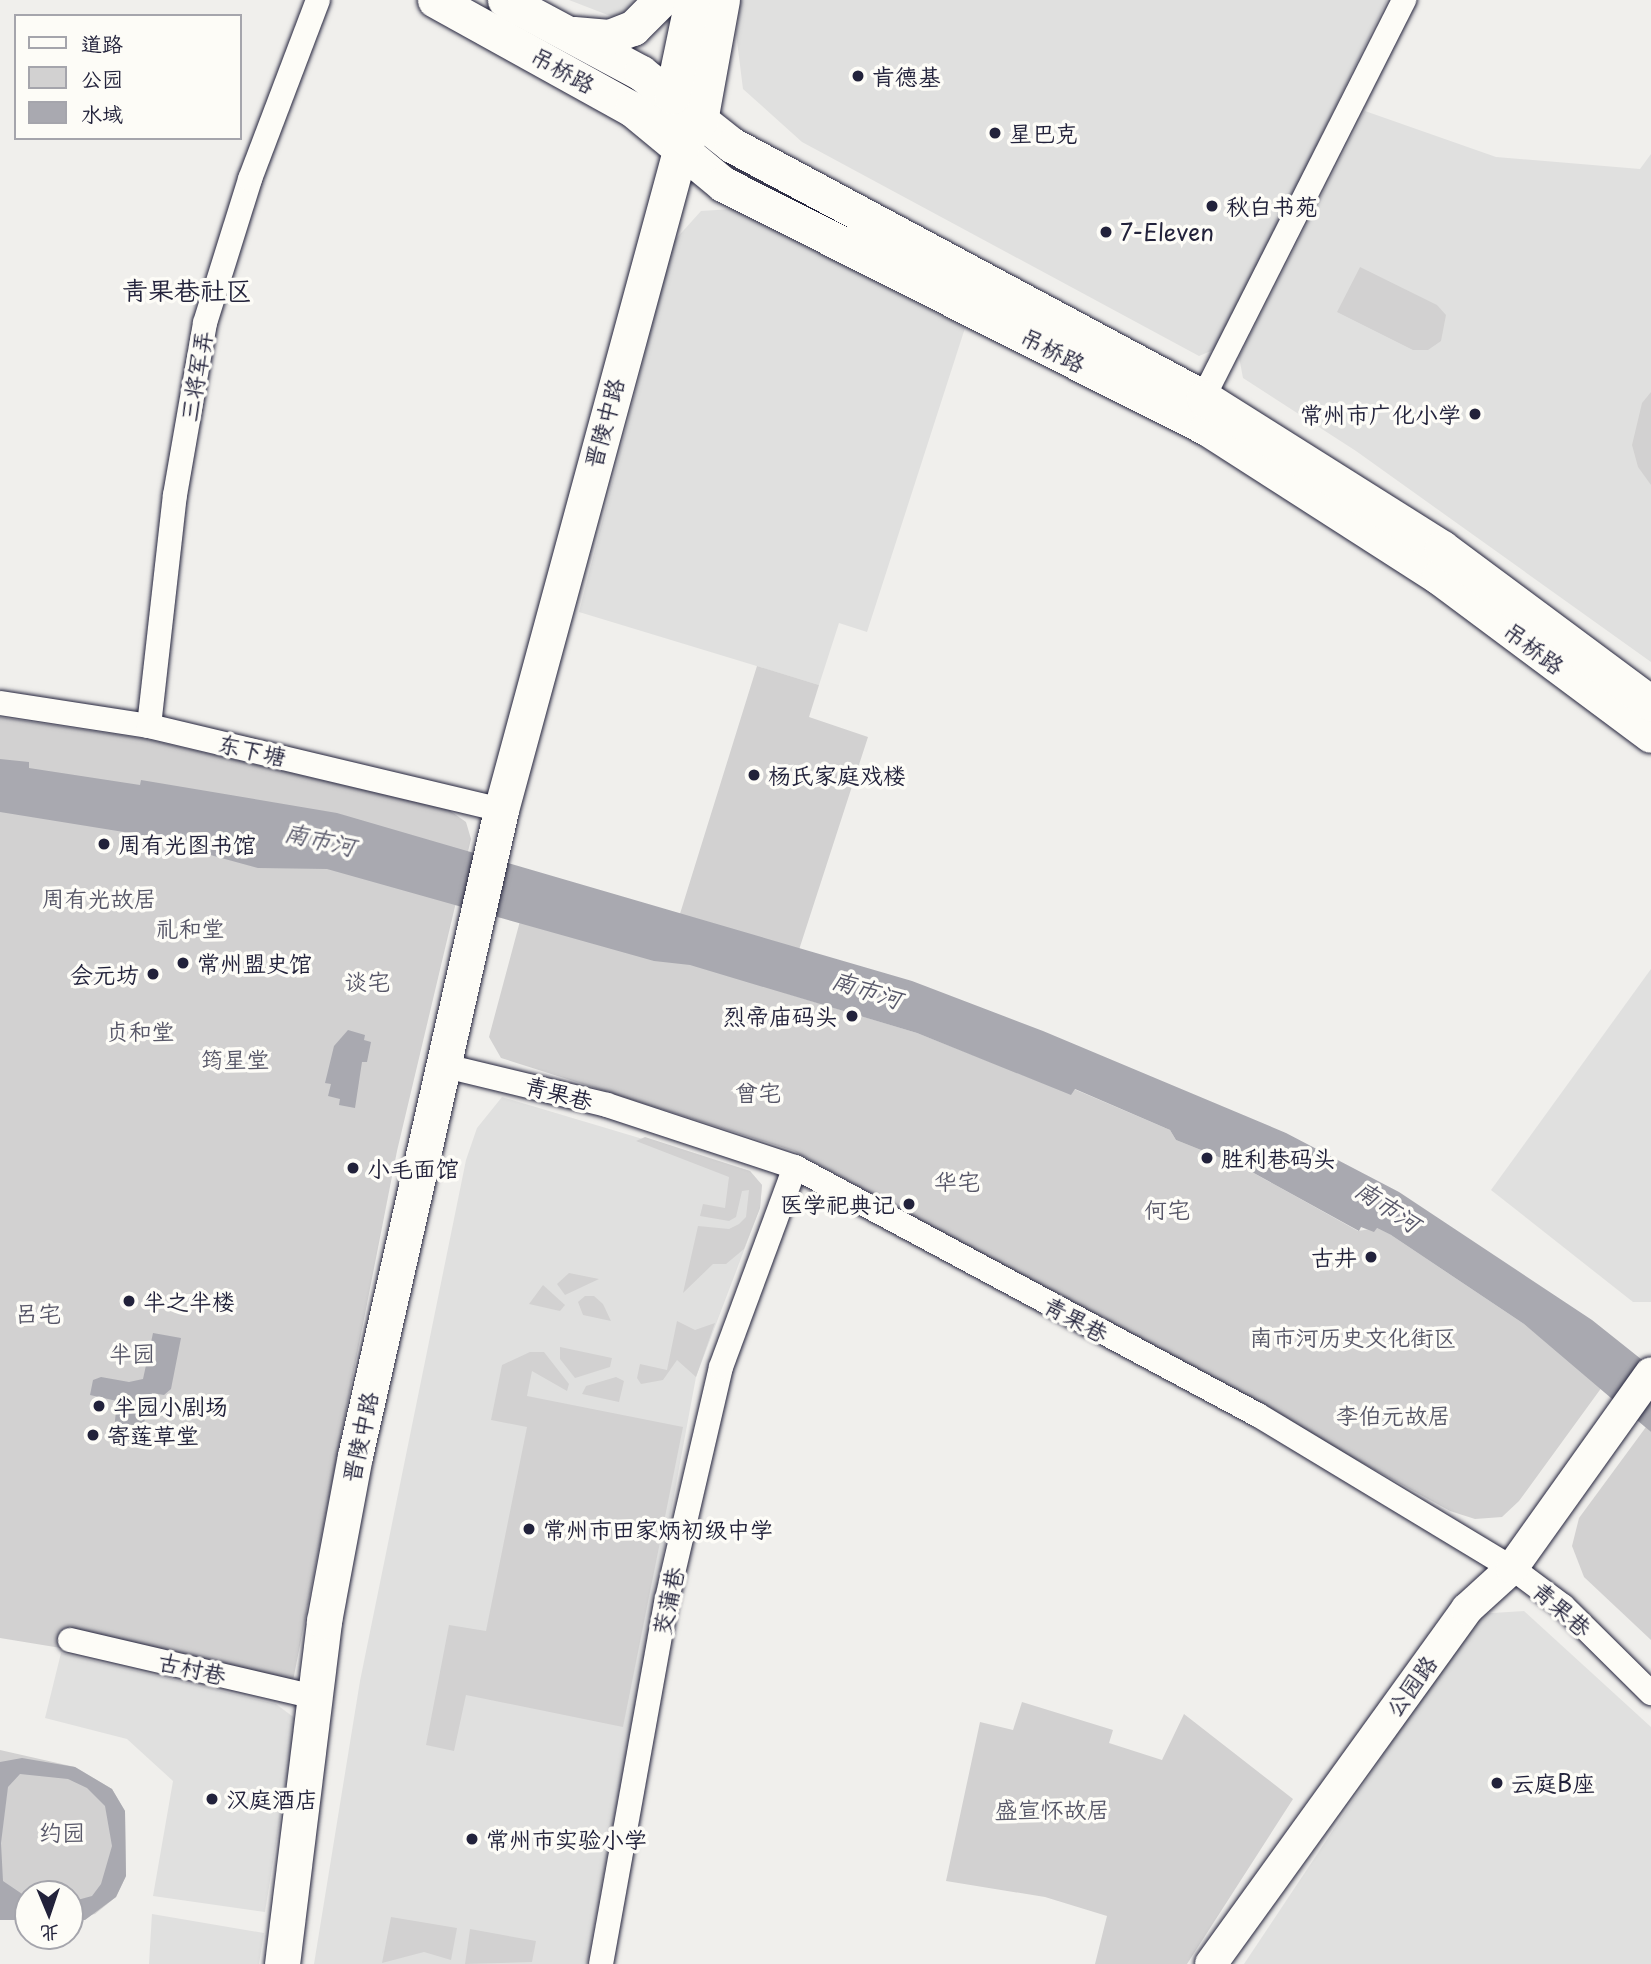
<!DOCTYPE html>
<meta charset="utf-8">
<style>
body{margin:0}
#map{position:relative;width:1651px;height:1964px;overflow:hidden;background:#f0efec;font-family:"Playpen Sans","LXGW WenKai TC",sans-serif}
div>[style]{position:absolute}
.built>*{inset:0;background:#e0e0df}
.green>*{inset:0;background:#d2d1d1}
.water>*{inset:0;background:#a9a9b0}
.roads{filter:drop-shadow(0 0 2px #22223b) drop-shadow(0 0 2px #22223b)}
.minor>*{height:24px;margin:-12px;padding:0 12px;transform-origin:12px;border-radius:12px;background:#fdfcf7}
.tertiary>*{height:32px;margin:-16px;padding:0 16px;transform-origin:16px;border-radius:16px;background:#fdfcf7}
.secondary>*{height:35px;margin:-17.5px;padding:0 17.5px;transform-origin:17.5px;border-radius:17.5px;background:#fdfcf7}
.dots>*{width:19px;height:19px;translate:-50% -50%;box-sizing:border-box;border:4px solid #fdfcf7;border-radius:50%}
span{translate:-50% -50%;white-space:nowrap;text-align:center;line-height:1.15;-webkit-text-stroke:7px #fdfcf7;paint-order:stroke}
.street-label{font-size:23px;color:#22223b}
.poi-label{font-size:23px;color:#22223b}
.left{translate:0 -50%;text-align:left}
.right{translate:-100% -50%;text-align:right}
.park-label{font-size:23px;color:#575768}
.water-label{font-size:24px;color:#58586a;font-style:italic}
.quarter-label{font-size:26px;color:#22223b}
.legend{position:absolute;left:14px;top:14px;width:228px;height:126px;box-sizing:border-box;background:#fdfcf7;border:2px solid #a5a5ac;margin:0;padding:9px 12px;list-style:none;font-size:21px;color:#22223b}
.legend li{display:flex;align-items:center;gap:14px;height:35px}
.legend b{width:35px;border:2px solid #a5a5ac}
.north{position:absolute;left:14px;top:1880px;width:70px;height:70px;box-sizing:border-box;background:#fdfcf7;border:2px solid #a5a5ac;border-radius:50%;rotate:178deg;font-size:19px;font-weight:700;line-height:28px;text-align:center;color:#22223b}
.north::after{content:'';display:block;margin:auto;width:24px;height:32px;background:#22223b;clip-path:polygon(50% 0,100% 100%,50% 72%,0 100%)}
</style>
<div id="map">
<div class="built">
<div style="clip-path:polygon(569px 0,642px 0,629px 12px,613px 17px)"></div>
<div style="clip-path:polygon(741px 0,1387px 0,1218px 348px,1199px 356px,802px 142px,743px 89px,736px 33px)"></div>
<div style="clip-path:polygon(1365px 111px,1496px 157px,1640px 169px,1651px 154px,1651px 662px,1356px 451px,1243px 378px,1239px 357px)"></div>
<div style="clip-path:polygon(732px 209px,965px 328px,867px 632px,839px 623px,819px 685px,579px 612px,674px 241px,701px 211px)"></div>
<div style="clip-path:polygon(1651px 969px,1651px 1302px,1633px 1302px,1491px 1190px)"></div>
<div style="clip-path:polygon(502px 1097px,750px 1171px,762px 1185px,760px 1208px,696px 1377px,587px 1964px,314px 1964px,360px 1681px,466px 1160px,477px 1128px)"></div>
<div style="clip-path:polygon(1524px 1611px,1651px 1727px,1651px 1964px,1244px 1964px,1477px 1614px)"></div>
<div style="clip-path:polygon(61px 1653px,276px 1704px,296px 1719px,265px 1912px,153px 1896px,173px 1781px,127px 1739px,45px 1718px)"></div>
<div style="clip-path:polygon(152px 1914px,264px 1933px,259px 1964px,149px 1964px)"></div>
</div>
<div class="green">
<div style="clip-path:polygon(1360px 267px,1437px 305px,1446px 315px,1441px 341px,1428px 350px,1413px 350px,1337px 312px)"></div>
<div style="clip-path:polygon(1651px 392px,1651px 485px,1638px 467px,1632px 445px,1642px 403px)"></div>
<div style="clip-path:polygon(757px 666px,819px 685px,809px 717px,868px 737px,785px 993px,917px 1033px,1071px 1094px,1074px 1089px,1170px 1130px,1176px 1140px,1241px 1166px,1358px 1231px,1377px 1228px,1391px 1235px,1524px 1324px,1602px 1387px,1519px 1501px,1502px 1517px,1475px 1519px,1450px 1511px,794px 1151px,501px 1058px,489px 1037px,520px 921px,665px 962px)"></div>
<div style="clip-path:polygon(0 717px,146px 739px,449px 810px,466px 822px,471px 839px,397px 1151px,292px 1686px,0 1638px)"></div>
<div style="clip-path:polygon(645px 1137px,750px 1171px,762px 1185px,760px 1208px,744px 1249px,726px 1264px,713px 1264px,683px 1293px,698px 1226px,729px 1229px,739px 1224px,746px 1217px,749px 1190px,742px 1191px,736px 1217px,729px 1221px,700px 1216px,703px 1204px,725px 1208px,729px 1177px,636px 1141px)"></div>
<div style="clip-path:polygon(569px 1273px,599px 1279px,565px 1295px,557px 1284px)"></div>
<div style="clip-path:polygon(543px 1285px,565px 1305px,560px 1311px,529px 1304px)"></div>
<div style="clip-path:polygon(585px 1296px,594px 1296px,603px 1304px,611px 1321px,583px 1315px,578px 1302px)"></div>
<div style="clip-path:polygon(677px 1321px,695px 1330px,715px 1323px,696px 1377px,677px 1360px,663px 1380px,641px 1384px,637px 1378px,640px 1364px,667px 1370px)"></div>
<div style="clip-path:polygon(560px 1347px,612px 1358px,610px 1367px,575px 1378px,560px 1359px)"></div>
<div style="clip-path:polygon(530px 1352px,544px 1352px,569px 1384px,567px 1391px,532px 1371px,527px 1396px,683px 1427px,623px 1727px,466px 1695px,454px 1751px,426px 1745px,449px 1625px,486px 1631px,527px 1427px,491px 1420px,502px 1365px)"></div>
<div style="clip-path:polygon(616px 1377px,624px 1381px,619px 1402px,582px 1394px,586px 1386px)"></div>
<div style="clip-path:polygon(1646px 1427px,1651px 1432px,1651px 1640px,1584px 1577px,1572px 1546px,1579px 1518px)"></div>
<div style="clip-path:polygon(1022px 1702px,1113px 1730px,1109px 1743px,1162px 1760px,1184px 1714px,1293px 1799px,1187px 1964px,1095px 1964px,1107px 1916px,1045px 1897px,946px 1881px,980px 1722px,1013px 1730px)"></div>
<div style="clip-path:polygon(0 1750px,75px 1767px,112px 1789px,125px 1811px,126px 1876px,116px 1897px,95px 1914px,70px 1920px,70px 1894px,28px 1894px,28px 1920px,0 1920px)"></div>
<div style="clip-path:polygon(391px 1917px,457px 1928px,451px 1960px,424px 1952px,382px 1963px)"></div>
<div style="clip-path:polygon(470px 1929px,536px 1941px,532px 1962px,465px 1964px)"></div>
</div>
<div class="water">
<div style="clip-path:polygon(0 759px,29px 762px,29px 768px,140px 785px,141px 780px,337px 813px,912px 981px,1043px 1031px,1286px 1133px,1399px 1192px,1592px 1320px,1651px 1367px,1651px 1432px,1524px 1324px,1391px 1235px,1377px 1228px,1374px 1232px,1361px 1227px,1359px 1231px,1241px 1166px,1176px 1140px,1170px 1130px,1075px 1089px,1071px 1095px,917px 1033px,690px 965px,654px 961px,327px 869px,258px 868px,130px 833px,0 812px)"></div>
<div style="clip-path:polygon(348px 1030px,365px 1035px,364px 1040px,371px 1042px,367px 1062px,362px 1062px,355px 1108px,339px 1105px,340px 1099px,328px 1096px,331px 1084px,325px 1083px,334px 1046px)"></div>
<div style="clip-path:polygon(153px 1333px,181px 1338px,171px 1389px,164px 1395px,152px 1393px,144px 1423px,151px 1426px,146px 1448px,113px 1440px,117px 1401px,90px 1395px,93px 1380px,101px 1377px,129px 1382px,143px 1379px)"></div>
<div style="clip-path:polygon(22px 1758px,75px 1767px,112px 1789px,125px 1811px,126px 1876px,116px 1897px,85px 1920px,70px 1920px,70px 1902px,92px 1896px,101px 1884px,112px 1846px,105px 1806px,87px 1788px,68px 1779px,20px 1774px,8px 1787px,1px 1843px,3px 1881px,28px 1898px,28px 1920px,0 1920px,0 1762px)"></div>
</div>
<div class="roads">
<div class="minor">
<div style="left:1196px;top:412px;width:462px;rotate:-63.2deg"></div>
<div style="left:0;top:703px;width:151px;rotate:8.8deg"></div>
<div style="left:149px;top:726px;width:362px;rotate:13.4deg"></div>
<div style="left:149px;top:726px;width:232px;rotate:-83.6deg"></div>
<div style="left:175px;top:495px;width:175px;rotate:-80.1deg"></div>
<div style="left:205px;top:323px;width:151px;rotate:-72.6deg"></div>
<div style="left:250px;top:179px;width:191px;rotate:-69.2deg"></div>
<div style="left:441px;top:1065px;width:171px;rotate:13.5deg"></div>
<div style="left:607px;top:1105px;width:198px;rotate:18.3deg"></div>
<div style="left:795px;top:1167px;width:525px;rotate:28.18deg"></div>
<div style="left:1258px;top:1415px;width:297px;rotate:31.1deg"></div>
<div style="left:1512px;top:1568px;width:64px;rotate:36.7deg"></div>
<div style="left:1563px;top:1606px;width:124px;rotate:44.7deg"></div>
<div style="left:70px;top:1640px;width:251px;rotate:13.1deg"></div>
<div style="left:601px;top:1964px;width:371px;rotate:-79.8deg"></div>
<div style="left:667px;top:1599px;width:238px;rotate:-76.9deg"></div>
<div style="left:721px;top:1367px;width:213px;rotate:-69.7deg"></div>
</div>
<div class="tertiary">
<div style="left:1211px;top:1964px;width:438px;rotate:-54.2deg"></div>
<div style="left:1467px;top:1609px;width:61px;rotate:-42.3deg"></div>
<div style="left:1512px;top:1568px;width:239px;rotate:-54.5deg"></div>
</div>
<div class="secondary">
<div style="left:435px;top:0;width:225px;rotate:29deg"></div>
<div style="left:632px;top:109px;width:118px;rotate:39.5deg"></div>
<div style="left:723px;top:184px;width:542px;rotate:26.75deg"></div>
<div style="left:1207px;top:428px;width:276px;rotate:32.7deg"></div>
<div style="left:1439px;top:577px;width:264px;rotate:36.7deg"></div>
<div style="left:505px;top:0;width:154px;rotate:28.2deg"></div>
<div style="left:641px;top:73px;width:116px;rotate:38.4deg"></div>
<div style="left:732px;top:145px;width:536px;rotate:28.19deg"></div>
<div style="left:1204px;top:398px;width:281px;rotate:32.2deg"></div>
<div style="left:1442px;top:548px;width:260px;rotate:36.6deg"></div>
<div style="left:574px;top:34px;width:35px;rotate:5deg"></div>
<div style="left:609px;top:37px;width:26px;rotate:-21deg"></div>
<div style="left:633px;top:28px;width:40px;rotate:-45deg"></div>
<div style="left:689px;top:136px;width:19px;rotate:-54deg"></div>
<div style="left:700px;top:121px;width:123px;rotate:-79.7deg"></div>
<div style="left:282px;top:1964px;width:346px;rotate:-83deg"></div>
<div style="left:324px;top:1621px;width:168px;rotate:-79.4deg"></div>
<div style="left:355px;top:1456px;width:662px;rotate:-77.26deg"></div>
<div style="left:501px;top:810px;width:687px;rotate:-74.81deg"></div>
<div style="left:681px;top:147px;width:52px;rotate:-100deg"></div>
<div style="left:672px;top:96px;width:98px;rotate:-78.2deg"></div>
</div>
</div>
<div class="dots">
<div style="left:858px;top:76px;background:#22223b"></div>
<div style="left:995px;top:133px;background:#22223b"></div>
<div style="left:1212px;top:206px;background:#22223b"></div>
<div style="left:1106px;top:232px;background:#22223b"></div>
<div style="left:1475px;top:414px;background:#22223b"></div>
<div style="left:754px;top:775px;background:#22223b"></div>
<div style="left:104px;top:844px;background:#22223b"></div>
<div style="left:183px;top:963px;background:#22223b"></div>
<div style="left:153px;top:974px;background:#22223b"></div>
<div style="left:852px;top:1016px;background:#22223b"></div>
<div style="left:1207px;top:1158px;background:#22223b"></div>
<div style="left:353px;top:1168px;background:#22223b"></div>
<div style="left:909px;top:1204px;background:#22223b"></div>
<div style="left:1371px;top:1257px;background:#22223b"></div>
<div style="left:129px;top:1301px;background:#22223b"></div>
<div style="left:99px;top:1406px;background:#22223b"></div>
<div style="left:93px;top:1435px;background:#22223b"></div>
<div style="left:529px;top:1529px;background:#22223b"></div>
<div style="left:1497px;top:1783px;background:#22223b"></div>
<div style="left:212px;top:1799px;background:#22223b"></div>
<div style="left:472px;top:1839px;background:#22223b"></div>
</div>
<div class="street-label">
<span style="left:563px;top:70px;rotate:29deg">吊桥路</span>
<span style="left:1053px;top:350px;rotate:27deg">吊桥路</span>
<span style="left:196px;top:376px;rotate:-80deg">三将军弄</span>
<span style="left:604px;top:423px;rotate:-75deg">晋陵中路</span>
<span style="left:1534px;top:648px;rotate:37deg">吊桥路</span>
<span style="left:252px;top:750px;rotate:13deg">东下塘</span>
<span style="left:559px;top:1093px;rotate:15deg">青果巷</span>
<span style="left:1076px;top:1319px;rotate:28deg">青果巷</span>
<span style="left:360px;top:1437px;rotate:-78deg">晋陵中路</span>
<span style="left:668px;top:1601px;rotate:-78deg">茭蒲巷</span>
<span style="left:1562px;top:1609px;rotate:41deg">青果巷</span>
<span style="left:192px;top:1668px;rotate:13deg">古村巷</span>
<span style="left:1411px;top:1686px;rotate:-54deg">公园路</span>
</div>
<div class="poi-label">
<span class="left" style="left:872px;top:76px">肯德基</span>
<span class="left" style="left:1009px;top:133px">星巴克</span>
<span class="left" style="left:1226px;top:206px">秋白书苑</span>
<span class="left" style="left:1120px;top:232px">7-Eleven</span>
<span class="right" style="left:1461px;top:414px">常州市广化小学</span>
<span class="left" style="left:768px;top:775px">杨氏家庭戏楼</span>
<span class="left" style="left:118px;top:844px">周有光图书馆</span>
<span class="left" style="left:197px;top:963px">常州盟史馆</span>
<span class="right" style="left:139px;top:974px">会元坊</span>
<span class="right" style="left:838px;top:1016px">烈帝庙码头</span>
<span class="left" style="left:1221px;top:1158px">胜利巷码头</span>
<span class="left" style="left:367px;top:1168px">小毛面馆</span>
<span class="right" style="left:895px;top:1204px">医学祀典记</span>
<span class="right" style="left:1357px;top:1257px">古井</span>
<span class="left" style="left:143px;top:1301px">半之半楼</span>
<span class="left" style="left:113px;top:1406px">半园小剧场</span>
<span class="left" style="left:107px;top:1435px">寄莲草堂</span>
<span class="left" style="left:543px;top:1529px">常州市田家炳初级中学</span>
<span class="left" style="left:1511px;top:1783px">云庭B座</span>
<span class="left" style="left:226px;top:1799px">汉庭酒店</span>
<span class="left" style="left:486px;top:1839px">常州市实验小学</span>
</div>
<div class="park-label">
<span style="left:99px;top:898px">周有光故居</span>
<span style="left:190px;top:928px">礼和堂</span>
<span style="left:367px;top:981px">谈宅</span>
<span style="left:140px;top:1031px">贞和堂</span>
<span style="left:235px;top:1059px">筠星堂</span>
<span style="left:758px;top:1092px">曾宅</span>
<span style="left:957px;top:1181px">华宅</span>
<span style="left:1167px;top:1209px">何宅</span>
<span style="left:38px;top:1313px">吕宅</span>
<span style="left:1353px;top:1337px">南市河历史文化街区</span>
<span style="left:132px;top:1353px">半园</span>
<span style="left:1393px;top:1415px">李伯元故居</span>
<span style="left:1052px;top:1809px">盛宣怀故居</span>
<span style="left:62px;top:1832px">约园</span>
</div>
<div class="water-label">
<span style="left:320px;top:839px;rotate:13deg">南市河</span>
<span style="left:867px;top:989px;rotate:18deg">南市河</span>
<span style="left:1388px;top:1206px;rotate:34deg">南市河</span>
</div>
<div class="quarter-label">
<span style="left:187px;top:290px">青果巷社区</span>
</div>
<ul class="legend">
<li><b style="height:9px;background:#fdfcf7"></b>道路</li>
<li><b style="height:19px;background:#d2d1d1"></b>公园</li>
<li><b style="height:19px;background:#a9a9b0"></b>水域</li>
</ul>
<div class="north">北</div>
</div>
